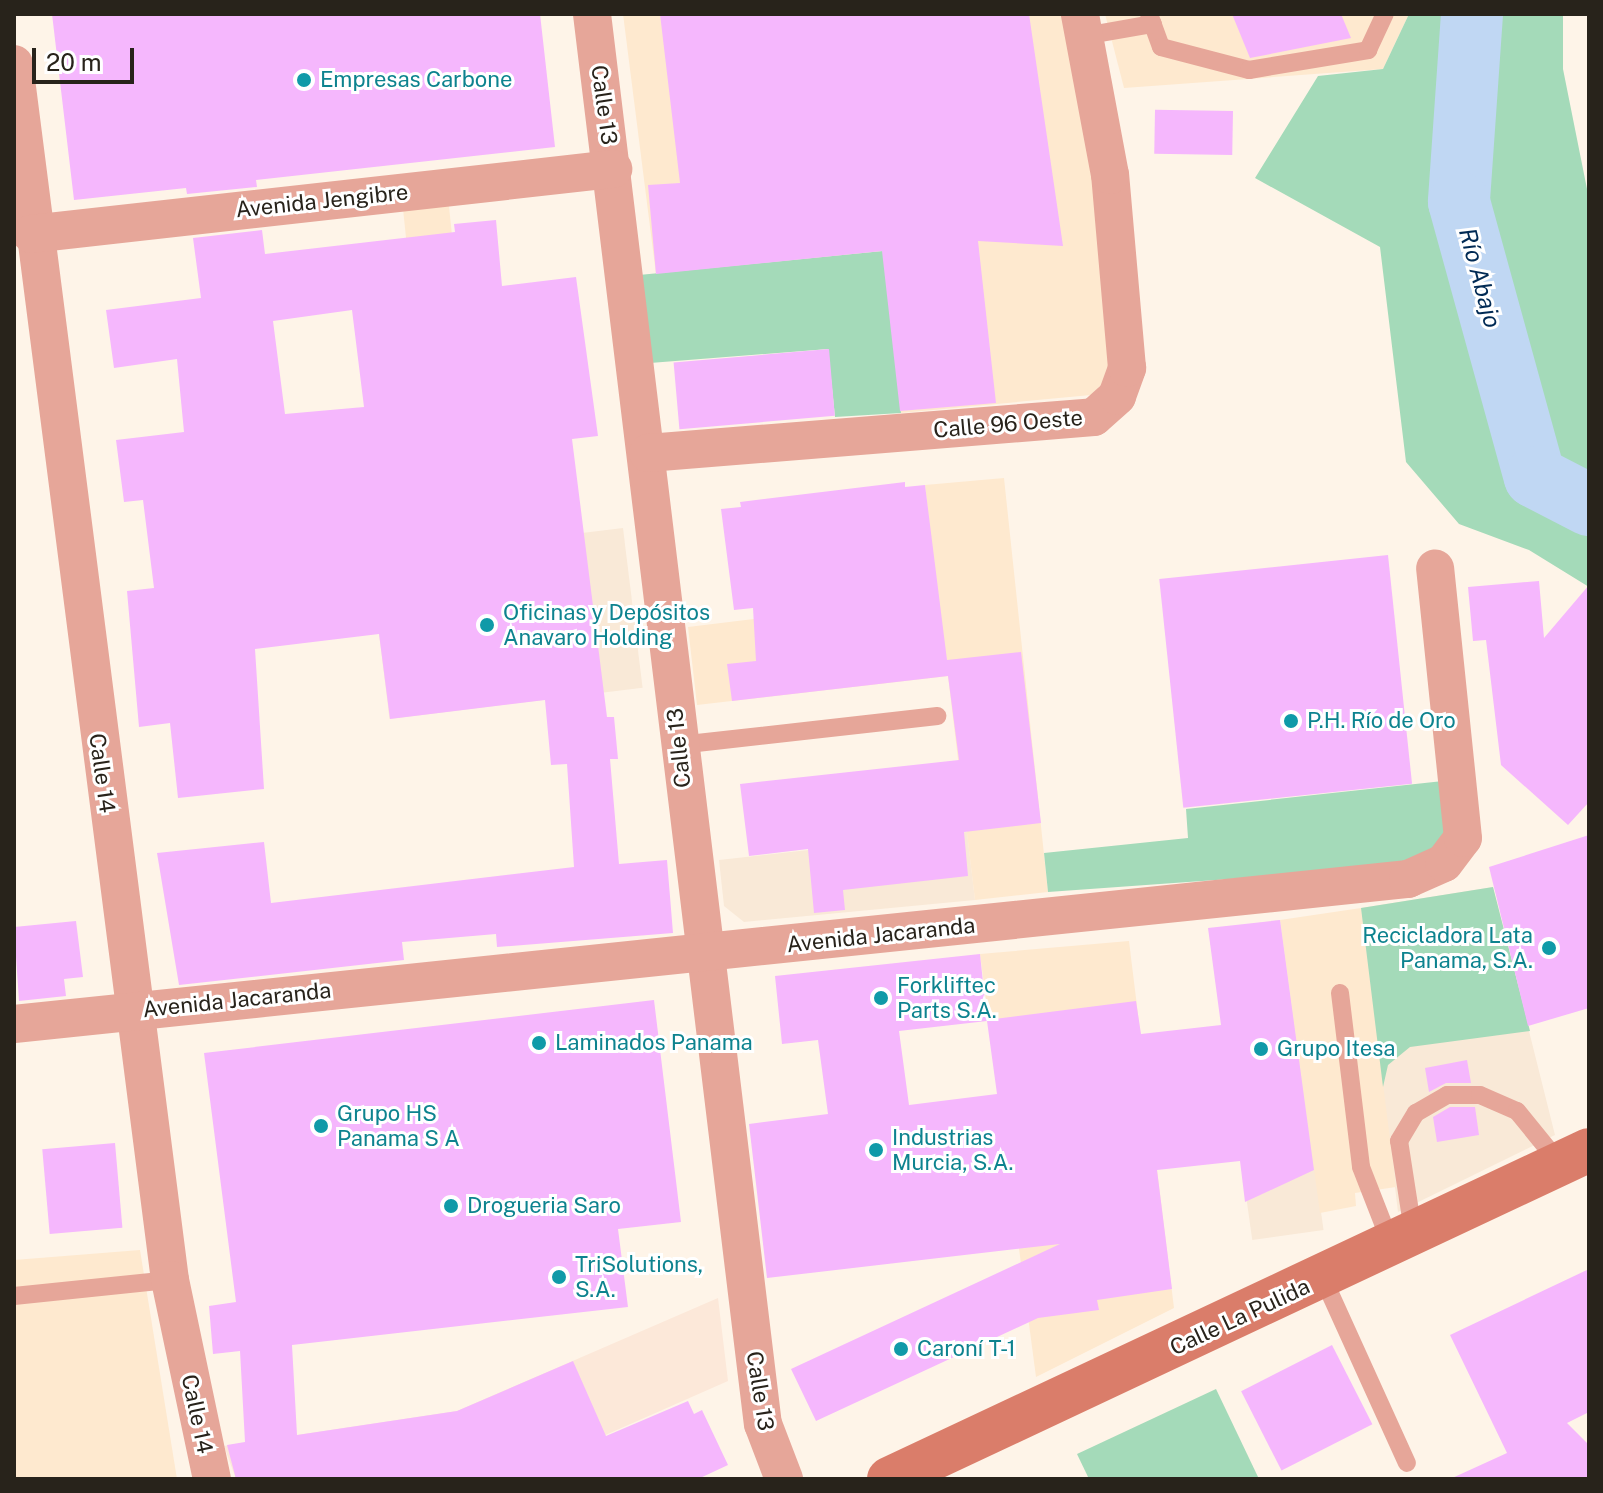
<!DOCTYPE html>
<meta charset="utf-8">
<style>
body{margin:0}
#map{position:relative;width:1603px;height:1493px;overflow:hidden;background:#fef4e8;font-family:"Public Sans",sans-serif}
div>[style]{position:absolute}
.commercial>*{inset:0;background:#f9e9d7;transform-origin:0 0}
.built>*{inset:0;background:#fee9cf;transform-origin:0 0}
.education>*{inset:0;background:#fce8d9}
.green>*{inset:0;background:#a4dab9}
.river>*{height:62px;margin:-31px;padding:0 31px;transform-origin:31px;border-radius:31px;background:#c0d7f3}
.building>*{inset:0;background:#f5b7fd;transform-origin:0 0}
.lane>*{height:18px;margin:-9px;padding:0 9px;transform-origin:9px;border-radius:9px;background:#e6a699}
.street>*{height:38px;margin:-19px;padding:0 19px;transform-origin:19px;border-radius:19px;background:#e6a699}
.secondary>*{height:44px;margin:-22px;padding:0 22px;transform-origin:22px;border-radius:22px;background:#da7d6a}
.dots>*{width:22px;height:22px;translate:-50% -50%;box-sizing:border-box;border:4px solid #fff;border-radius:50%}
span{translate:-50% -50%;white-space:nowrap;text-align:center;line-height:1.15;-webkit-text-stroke:6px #fff;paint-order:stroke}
.culture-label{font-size:22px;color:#0d838f}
.left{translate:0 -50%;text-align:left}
.right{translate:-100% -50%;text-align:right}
.street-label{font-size:22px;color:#28231b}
.water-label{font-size:24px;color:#002a54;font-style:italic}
.frame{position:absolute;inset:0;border:16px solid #28231b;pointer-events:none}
.scale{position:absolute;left:32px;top:48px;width:102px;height:36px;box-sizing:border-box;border:4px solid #28231b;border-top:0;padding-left:10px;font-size:24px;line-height:28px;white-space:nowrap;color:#28231b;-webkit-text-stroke:6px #fff;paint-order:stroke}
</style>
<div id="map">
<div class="commercial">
<div style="left:623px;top:528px;width:161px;height:255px;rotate:83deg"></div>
<div style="clip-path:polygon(967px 832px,975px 900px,744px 922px,724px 906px,719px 860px)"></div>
<div style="clip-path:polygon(1493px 887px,1555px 1135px,1398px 1212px,1361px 908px)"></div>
<div style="left:1280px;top:920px;width:313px;height:72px;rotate:82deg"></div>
</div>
<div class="built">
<div style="clip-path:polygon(623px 14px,1062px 14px,1102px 215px,1114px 372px,1091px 395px,901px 413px,882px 251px,656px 274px)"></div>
<div style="clip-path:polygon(1105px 14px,1409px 14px,1383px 69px,1124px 88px)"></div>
<div style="left:448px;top:197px;width:95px;height:46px;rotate:84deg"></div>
<div style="clip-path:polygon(1004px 478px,1048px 892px,975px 900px,948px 676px,697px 705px,688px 627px,937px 597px,925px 485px)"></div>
<div style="clip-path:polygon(1361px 908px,1396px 1187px,1355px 1193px,1356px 1206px,1320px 1213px,1280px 920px)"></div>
<div style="clip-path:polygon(1129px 941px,1174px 1308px,1036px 1377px,980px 954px)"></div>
<div style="clip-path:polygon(140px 1250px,177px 1479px,14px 1479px,14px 1260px)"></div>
</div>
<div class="education">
<div style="clip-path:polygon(718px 1298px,728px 1381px,506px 1479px,236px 1479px,224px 1446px,457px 1411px)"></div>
</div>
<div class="green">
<div style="clip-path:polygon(1409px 14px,1563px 14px,1563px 69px,1589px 199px,1589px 587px,1529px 550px,1459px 524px,1406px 462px,1380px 247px,1255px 178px,1318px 76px,1383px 69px)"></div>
<div style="clip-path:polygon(883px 251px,901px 413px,835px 417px,828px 349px,650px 363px,639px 275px)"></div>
<div style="clip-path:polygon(1443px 781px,1448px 836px,1431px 853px,1396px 867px,1048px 892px,1044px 853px,1188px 838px,1186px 809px)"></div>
<div style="clip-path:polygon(1493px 887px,1530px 1031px,1410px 1047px,1388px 1065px,1383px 1087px,1361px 908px)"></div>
<div style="clip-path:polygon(1216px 1389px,1259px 1479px,1089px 1479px,1077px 1454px)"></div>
</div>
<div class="river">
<div style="left:1472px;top:14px;width:188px;rotate:94deg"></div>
<div style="left:1459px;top:202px;width:285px;rotate:74.6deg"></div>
<div style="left:1535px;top:477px;width:61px;rotate:27.4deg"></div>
</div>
<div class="building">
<div style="clip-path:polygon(52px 14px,540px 14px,555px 147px,256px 180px,257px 187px,187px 194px,186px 188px,74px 200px)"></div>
<div style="clip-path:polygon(660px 14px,1029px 14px,1063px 246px,978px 241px,996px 403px,900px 411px,882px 251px,656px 274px,648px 185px,680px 183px)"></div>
<div style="clip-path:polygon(1232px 14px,1341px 14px,1351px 38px,1250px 58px)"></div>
<div style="left:1233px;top:111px;width:44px;height:78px;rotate:91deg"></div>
<div style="clip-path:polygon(evenodd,496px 220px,502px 286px,576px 277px,598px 436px,572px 439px,607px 717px,614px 717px,618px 759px,610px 759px,619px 864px,667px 860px,673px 933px,497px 947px,496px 934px,402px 942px,404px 960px,179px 985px,157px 853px,264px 842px,271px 903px,574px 867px,567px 764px,551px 765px,545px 700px,390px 719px,379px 634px,255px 649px,264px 789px,178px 798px,170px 723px,139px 727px,127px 591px,154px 588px,143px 500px,124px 502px,116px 440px,184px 432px,177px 359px,114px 368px,106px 310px,201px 298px,193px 238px,262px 230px,265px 254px,455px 232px,454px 224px,496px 220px,352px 310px,364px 407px,285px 414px,273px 321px,352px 310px)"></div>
<div style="left:829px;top:349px;width:67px;height:156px;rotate:85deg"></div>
<div style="clip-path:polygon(905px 482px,905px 487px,925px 485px,947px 660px,1021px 652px,1041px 823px,964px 832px,968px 876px,843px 890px,845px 910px,814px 913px,808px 849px,749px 856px,740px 784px,959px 760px,948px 676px,732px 701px,727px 664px,756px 661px,753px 608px,734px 610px,721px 509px,741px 507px,740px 502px)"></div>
<div style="left:1388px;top:555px;width:230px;height:230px;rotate:84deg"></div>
<div style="clip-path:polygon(1539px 581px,1544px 638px,1589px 585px,1589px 802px,1568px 825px,1501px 765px,1486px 640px,1473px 641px,1468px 587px)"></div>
<div style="clip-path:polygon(1589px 835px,1589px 1008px,1528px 1026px,1489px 867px)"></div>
<div style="clip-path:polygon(evenodd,1280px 920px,1314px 1170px,1245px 1202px,1240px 1161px,1157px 1170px,1172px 1289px,1097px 1300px,1099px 1310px,1038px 1318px,816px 1421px,791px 1369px,1060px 1244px,767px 1278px,749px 1124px,828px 1114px,818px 1040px,782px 1044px,775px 976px,980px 954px,987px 1020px,1136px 1001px,1141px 1034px,1221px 1025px,1208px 928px,1280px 920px,987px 1021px,997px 1094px,909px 1105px,899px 1031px,987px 1021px)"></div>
<div style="clip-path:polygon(76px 921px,83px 977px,64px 979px,66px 996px,19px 1001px,14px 927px)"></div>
<div style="clip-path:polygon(654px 1000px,681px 1222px,618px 1229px,628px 1307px,292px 1345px,297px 1435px,457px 1411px,573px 1361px,606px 1436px,688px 1401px,694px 1414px,702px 1410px,728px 1465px,698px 1479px,236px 1479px,227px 1445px,245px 1442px,240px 1351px,213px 1354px,209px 1306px,236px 1302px,204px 1053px)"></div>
<div style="clip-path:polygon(1467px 1060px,1471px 1083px,1446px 1083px,1429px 1092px,1425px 1068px)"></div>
<div style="clip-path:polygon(1450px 1107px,1475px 1107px,1479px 1135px,1437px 1142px,1433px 1117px)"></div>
<div style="left:115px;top:1143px;width:85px;height:73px;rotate:85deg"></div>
<div style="clip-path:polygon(1589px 1269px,1589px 1412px,1567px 1423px,1589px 1445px,1589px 1479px,1450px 1479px,1507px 1453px,1450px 1335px)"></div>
<div style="left:1332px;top:1345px;width:89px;height:102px;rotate:63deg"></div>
</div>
<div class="lane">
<div style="left:1149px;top:14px;width:35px;rotate:70deg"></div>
<div style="left:1161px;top:47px;width:91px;rotate:14.6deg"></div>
<div style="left:1249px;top:70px;width:121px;rotate:-9.5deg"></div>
<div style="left:1368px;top:50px;width:40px;rotate:-65deg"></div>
<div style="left:1084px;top:36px;width:70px;rotate:-9.9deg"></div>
<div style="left:679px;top:745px;width:260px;rotate:-6.4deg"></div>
<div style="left:1340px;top:993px;width:175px;rotate:83.1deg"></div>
<div style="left:1361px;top:1167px;width:83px;rotate:68.7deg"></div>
<div style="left:1413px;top:1231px;width:91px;rotate:-98.8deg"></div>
<div style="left:1399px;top:1141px;width:33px;rotate:-59deg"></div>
<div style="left:1416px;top:1113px;width:36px;rotate:-30deg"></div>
<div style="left:1447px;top:1095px;width:33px"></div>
<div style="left:1480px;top:1095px;width:40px;rotate:23.4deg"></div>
<div style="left:1517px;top:1111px;width:68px;rotate:50.9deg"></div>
<div style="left:1323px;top:1278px;width:203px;rotate:65.6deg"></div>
<div style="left:14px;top:1296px;width:157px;rotate:-5.9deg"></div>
</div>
<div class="street">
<div style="left:592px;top:14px;width:1420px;rotate:83.09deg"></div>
<div style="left:763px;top:1424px;width:59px;rotate:69.1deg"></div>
<div style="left:14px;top:64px;width:1226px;rotate:82.69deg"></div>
<div style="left:170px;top:1280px;width:203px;rotate:78.1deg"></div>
<div style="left:31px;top:234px;width:586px;rotate:-6.37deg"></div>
<div style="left:648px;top:453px;width:447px;rotate:-4.6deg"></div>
<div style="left:1094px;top:417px;width:31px;rotate:-42deg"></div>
<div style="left:1117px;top:396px;width:30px;rotate:-70deg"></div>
<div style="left:1127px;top:368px;width:194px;rotate:-95deg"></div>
<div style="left:1110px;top:175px;width:164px;rotate:-100.6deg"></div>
<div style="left:14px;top:1024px;width:1402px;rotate:-5.94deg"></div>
<div style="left:1408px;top:879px;width:39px;rotate:-24deg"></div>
<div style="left:1444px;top:863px;width:31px;rotate:-53deg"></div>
<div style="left:1463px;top:838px;width:271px;rotate:-95.9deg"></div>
</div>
<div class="secondary">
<div style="left:889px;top:1479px;width:773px;rotate:-25.17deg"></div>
</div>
<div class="dots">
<div style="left:304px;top:80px;background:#0f9aa8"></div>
<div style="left:487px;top:625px;background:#0f9aa8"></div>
<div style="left:1291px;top:721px;background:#0f9aa8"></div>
<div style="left:1549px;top:948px;background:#0f9aa8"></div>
<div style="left:881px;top:998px;background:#0f9aa8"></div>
<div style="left:539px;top:1043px;background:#0f9aa8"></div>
<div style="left:1261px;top:1049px;background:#0f9aa8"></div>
<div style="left:321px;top:1126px;background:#0f9aa8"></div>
<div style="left:876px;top:1150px;background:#0f9aa8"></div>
<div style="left:451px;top:1206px;background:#0f9aa8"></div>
<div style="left:559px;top:1277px;background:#0f9aa8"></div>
<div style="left:901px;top:1349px;background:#0f9aa8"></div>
</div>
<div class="culture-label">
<span class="left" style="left:320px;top:80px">Empresas Carbone</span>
<span class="left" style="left:503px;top:625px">Oficinas y Depósitos<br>Anavaro Holding</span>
<span class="left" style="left:1307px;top:721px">P.H. Río de Oro</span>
<span class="right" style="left:1533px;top:948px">Recicladora Lata<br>Panama, S.A.</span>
<span class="left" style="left:897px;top:998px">Forkliftec<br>Parts S.A.</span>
<span class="left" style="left:555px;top:1043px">Laminados Panama</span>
<span class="left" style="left:1277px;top:1049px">Grupo Itesa</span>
<span class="left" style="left:337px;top:1126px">Grupo HS<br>Panama S A</span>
<span class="left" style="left:892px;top:1150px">Industrias<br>Murcia, S.A.</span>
<span class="left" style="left:467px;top:1206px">Drogueria Saro</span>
<span class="left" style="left:575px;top:1277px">TriSolutions,<br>S.A.</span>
<span class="left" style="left:917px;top:1349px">Caroní T-1</span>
</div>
<div class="street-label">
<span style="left:604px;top:105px;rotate:82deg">Calle 13</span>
<span style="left:322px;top:201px;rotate:-6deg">Avenida Jengibre</span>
<span style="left:1008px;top:424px;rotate:-5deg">Calle 96 Oeste</span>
<span style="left:679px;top:748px;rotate:-96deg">Calle 13</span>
<span style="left:102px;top:773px;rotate:82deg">Calle 14</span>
<span style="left:881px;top:935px;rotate:-6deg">Avenida Jacaranda</span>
<span style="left:237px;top:1000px;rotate:-6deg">Avenida Jacaranda</span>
<span style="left:1240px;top:1317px;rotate:-25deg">Calle La Pulida</span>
<span style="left:760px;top:1391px;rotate:81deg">Calle 13</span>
<span style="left:197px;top:1414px;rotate:78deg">Calle 14</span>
</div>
<div class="water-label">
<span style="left:1480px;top:278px;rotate:75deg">Río Abajo</span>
</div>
<div class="frame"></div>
<div class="scale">20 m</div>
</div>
